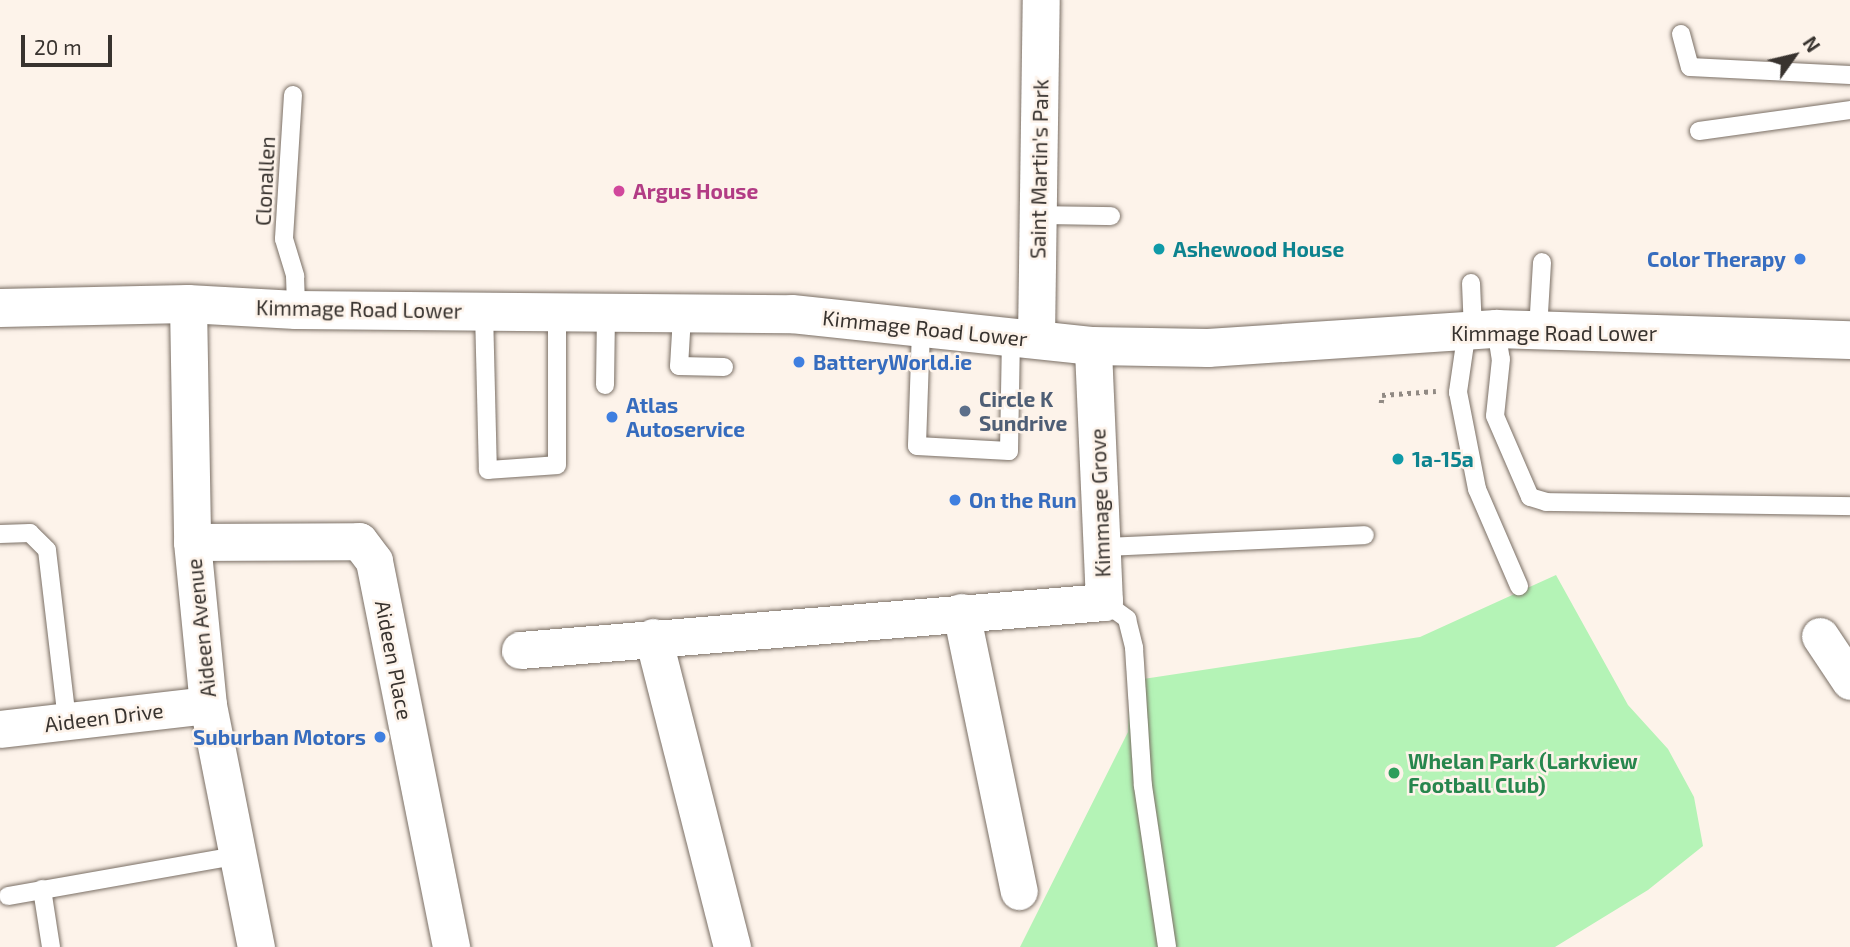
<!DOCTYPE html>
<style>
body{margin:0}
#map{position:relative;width:1850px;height:947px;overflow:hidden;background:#fdf3ea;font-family:"Exo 2",sans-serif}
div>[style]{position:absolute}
.green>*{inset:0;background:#b4f3b6}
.path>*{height:4.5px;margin-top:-2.25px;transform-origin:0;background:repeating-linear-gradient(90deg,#918a84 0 3.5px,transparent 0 8.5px)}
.roads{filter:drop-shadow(0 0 2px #7a6f65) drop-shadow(0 0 2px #7a6f65)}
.lane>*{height:18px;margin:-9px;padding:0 9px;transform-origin:9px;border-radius:9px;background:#fff}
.street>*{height:37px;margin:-18.5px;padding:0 18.5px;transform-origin:18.5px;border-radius:18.5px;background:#fff}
.secondary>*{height:38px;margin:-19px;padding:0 19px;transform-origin:19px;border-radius:19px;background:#fff}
.dots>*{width:19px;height:19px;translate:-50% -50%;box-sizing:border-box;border:4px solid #fdf3ea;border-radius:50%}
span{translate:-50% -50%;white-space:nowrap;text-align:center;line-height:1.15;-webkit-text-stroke:5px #fdf3ea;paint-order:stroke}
.street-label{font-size:21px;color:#38332f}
.hotel-label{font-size:21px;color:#b23c85;font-weight:700}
.left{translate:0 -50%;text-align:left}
.culture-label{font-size:21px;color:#0d838f;font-weight:700}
.shop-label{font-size:21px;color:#366cbe;font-weight:700}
.right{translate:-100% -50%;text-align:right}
.service-label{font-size:21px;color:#4e5e75;font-weight:700}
.leisure-label{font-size:21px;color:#27864d;font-weight:700}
.north{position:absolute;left:1759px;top:21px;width:70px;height:70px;-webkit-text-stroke:5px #fdf3ea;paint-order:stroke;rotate:56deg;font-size:19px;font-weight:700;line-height:28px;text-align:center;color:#38332f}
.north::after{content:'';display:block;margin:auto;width:24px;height:32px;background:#38332f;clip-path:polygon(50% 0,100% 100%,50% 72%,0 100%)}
.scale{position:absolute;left:21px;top:35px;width:91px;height:32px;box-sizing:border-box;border:4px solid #38332f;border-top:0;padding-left:9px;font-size:21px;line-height:24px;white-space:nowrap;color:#38332f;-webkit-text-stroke:5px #fdf3ea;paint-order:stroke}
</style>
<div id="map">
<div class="green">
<div style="clip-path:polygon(1556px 575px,1628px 705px,1668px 749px,1694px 797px,1703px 846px,1648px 890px,1555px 947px,1020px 947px,1128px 732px,1130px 681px,1420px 637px)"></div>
</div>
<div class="path">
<div style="left:1381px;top:403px;width:8px;rotate:-83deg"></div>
<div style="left:1382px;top:395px;width:54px;rotate:-4.2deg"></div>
</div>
<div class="roads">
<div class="lane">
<div style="left:1681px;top:34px;width:34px;rotate:75deg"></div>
<div style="left:1690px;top:67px;width:160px;rotate:2.9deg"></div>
<div style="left:293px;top:95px;width:144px;rotate:93.6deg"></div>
<div style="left:284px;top:239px;width:39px;rotate:73deg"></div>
<div style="left:295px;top:276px;width:34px;rotate:88deg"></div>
<div style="left:1699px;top:131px;width:152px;rotate:-7.9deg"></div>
<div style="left:1039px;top:215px;width:72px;rotate:0.8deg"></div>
<div style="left:1471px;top:283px;width:47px;rotate:87.6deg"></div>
<div style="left:484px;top:311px;width:159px;rotate:88.6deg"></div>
<div style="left:488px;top:470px;width:69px;rotate:-4.1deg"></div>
<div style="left:557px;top:465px;width:153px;rotate:-90deg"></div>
<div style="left:682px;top:316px;width:50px;rotate:93.4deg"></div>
<div style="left:679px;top:366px;width:45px;rotate:1.3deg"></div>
<div style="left:1496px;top:329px;width:30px;rotate:81deg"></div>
<div style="left:1501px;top:359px;width:57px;rotate:96deg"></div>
<div style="left:1495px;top:416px;width:88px;rotate:66.6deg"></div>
<div style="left:1530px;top:497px;width:17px;rotate:17deg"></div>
<div style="left:1546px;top:502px;width:304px;rotate:0.8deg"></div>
<div style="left:921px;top:330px;width:116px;rotate:92deg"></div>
<div style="left:917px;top:446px;width:92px;rotate:3.1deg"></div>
<div style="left:1009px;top:451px;width:114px;rotate:-89deg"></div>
<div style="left:1467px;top:330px;width:63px;rotate:98.3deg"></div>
<div style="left:1458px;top:392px;width:99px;rotate:78.9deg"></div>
<div style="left:1477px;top:489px;width:106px;rotate:66.6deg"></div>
<div style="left:1538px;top:330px;width:68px;rotate:-86.6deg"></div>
<div style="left:605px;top:385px;width:71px;rotate:-89.2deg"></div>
<div style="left:0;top:534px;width:30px;rotate:-2deg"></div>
<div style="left:30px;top:533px;width:24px;rotate:45deg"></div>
<div style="left:47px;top:550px;width:172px;rotate:83.3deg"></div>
<div style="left:1104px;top:547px;width:261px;rotate:-2.6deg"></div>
<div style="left:1104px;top:602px;width:29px;rotate:36deg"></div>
<div style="left:1127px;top:619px;width:30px;rotate:76deg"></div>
<div style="left:1134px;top:648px;width:138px;rotate:86.3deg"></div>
<div style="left:1143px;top:786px;width:163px;rotate:81.5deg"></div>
<div style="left:42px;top:889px;width:59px;rotate:81.2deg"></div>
<div style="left:8px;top:896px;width:230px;rotate:-10deg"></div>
</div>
<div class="street">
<div style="left:188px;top:304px;width:238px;rotate:89deg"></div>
<div style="left:192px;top:542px;width:164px;rotate:84.4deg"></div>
<div style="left:208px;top:705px;width:247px;rotate:78.8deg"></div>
<div style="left:1036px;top:338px;width:338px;rotate:-89.2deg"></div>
<div style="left:192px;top:542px;width:167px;rotate:-0.3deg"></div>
<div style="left:359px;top:541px;width:25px;rotate:53deg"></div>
<div style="left:374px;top:561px;width:394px;rotate:78.7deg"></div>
<div style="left:961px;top:612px;width:285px;rotate:78.3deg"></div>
<div style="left:1820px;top:636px;width:54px;rotate:56.3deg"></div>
<div style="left:653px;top:637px;width:320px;rotate:75.7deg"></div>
<div style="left:520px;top:650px;width:586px;rotate:-4.7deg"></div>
<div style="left:1104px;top:602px;width:256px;rotate:-92.5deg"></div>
<div style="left:0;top:729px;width:209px;rotate:-6.6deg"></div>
</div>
<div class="secondary">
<div style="left:0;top:308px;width:188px;rotate:-1.2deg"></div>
<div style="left:188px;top:304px;width:108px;rotate:3.2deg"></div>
<div style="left:296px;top:310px;width:496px;rotate:0.5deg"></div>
<div style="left:792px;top:314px;width:303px;rotate:6.1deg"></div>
<div style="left:1093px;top:346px;width:115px;rotate:1deg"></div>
<div style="left:1208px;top:348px;width:289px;rotate:-3.8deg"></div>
<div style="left:1496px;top:329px;width:354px;rotate:1.8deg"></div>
</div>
</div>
<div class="dots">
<div style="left:619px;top:191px;background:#d1479c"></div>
<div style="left:1159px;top:249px;background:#0f9aa8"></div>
<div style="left:1800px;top:259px;background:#3f7fe0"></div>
<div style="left:799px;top:362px;background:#3f7fe0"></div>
<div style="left:965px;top:411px;background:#5c6f8a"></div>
<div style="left:612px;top:417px;background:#3f7fe0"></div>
<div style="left:1398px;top:459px;background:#0f9aa8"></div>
<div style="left:955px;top:500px;background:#3f7fe0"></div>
<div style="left:380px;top:737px;background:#3f7fe0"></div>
<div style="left:1394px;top:773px;background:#2e9e5b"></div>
</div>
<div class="street-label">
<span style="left:1039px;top:169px;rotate:-89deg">Saint Martin's Park</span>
<span style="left:265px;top:181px;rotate:-87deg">Clonallen</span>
<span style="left:359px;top:309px;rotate:1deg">Kimmage Road Lower</span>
<span style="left:925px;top:328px;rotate:6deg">Kimmage Road Lower</span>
<span style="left:1554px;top:333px">Kimmage Road Lower</span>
<span style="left:1100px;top:503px;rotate:-92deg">Kimmage Grove</span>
<span style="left:201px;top:628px;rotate:-96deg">Aideen Avenue</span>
<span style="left:394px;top:660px;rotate:79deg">Aideen Place</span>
<span style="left:104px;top:717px;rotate:-7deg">Aideen Drive</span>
</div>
<div class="hotel-label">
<span class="left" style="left:633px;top:191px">Argus House</span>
</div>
<div class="culture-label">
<span class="left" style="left:1173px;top:249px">Ashewood House</span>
<span class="left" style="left:1412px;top:459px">1a-15a</span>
</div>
<div class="shop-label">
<span class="right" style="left:1786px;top:259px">Color Therapy</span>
<span class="left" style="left:813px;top:362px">BatteryWorld.ie</span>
<span class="left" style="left:626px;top:417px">Atlas<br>Autoservice</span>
<span class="left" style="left:969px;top:500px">On the Run</span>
<span class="right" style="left:366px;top:737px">Suburban Motors</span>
</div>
<div class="service-label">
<span class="left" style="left:979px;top:411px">Circle K<br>Sundrive</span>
</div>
<div class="leisure-label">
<span class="left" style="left:1408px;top:773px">Whelan Park (Larkview<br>Football Club)</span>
</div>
<div class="north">N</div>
<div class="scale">20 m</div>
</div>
